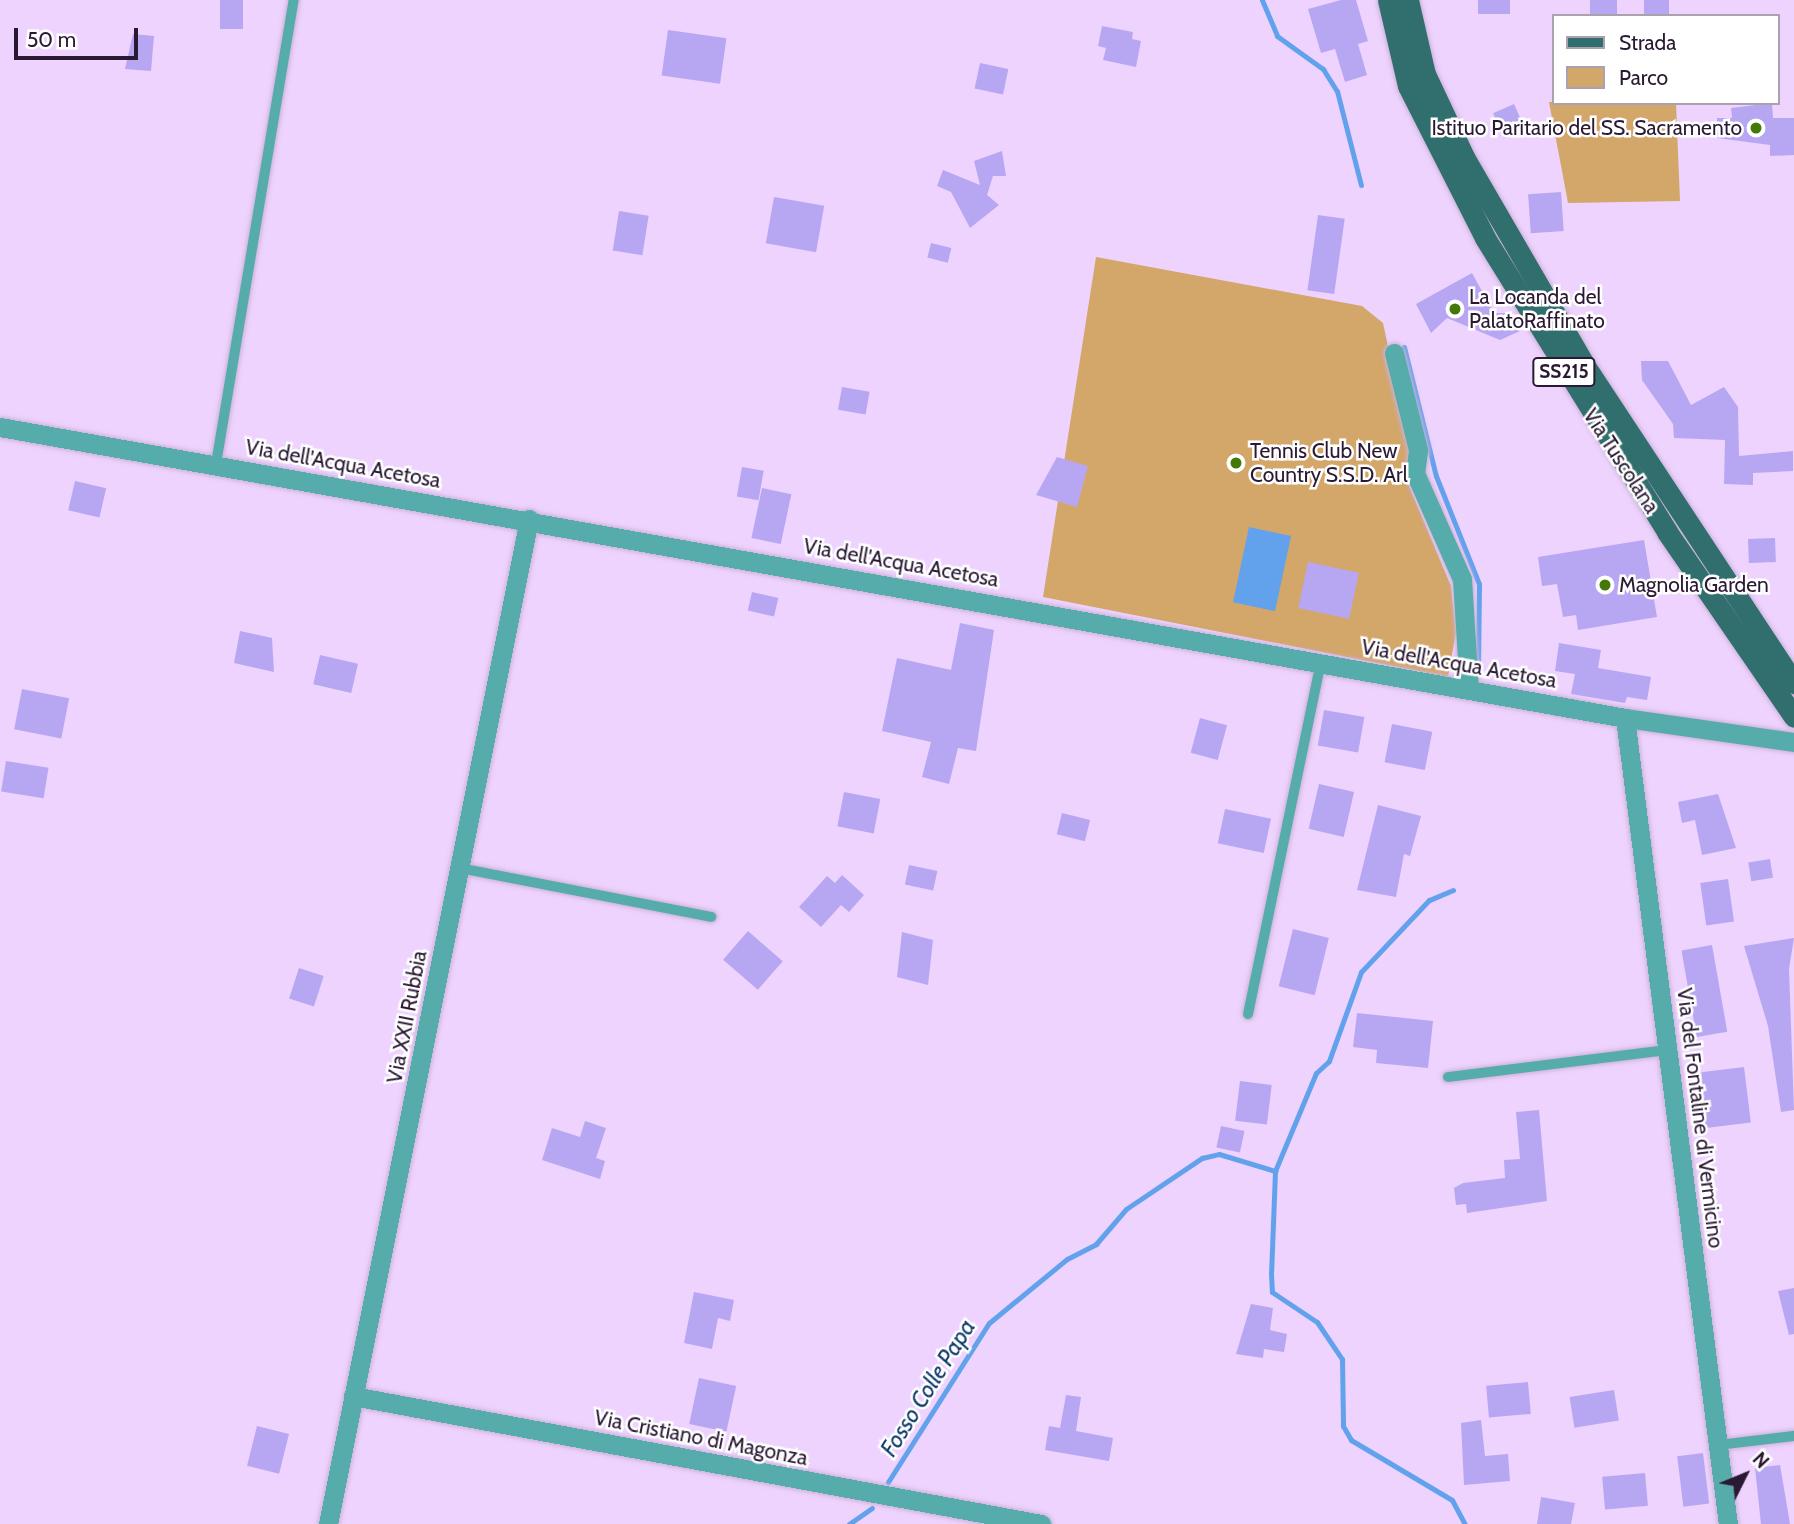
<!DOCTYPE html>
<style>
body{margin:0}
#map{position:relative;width:1794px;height:1524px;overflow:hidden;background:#eed3fe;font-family:Cabin,sans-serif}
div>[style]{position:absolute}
.green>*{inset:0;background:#d3a669}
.water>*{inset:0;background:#62a2ec;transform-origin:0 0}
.stream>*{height:5px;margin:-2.5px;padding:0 2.5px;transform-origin:2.5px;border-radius:2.5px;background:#62a2ec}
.building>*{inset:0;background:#b7a7f3;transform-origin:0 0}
.roads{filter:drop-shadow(0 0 2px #cbb2d9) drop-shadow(0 0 2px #cbb2d9)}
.lane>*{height:10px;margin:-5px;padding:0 5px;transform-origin:5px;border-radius:5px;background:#55acaa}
.street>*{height:19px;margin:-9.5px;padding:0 9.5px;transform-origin:9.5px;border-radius:9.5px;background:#55acaa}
.primary>*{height:21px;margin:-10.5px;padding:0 10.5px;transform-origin:10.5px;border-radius:10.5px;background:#316f6e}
.dots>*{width:19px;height:19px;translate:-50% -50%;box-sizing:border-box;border:4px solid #fff;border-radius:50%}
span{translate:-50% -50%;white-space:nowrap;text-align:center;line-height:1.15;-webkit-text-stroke:5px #fff;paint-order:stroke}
.shield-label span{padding:2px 5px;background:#fff;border:2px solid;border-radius:5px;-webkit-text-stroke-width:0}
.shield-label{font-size:19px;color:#2a1933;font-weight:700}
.poi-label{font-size:21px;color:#2a1933}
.right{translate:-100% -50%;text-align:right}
.left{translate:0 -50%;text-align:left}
.street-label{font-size:21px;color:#2a1933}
.water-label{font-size:23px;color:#0e3b6a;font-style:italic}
.legend{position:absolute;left:1552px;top:14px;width:228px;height:91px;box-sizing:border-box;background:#fff;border:2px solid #aaa3ad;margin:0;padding:9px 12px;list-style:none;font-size:21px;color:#2a1933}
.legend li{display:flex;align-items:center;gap:14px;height:35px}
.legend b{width:35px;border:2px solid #aaa3ad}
.north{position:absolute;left:1710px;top:1440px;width:70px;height:70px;-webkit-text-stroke:5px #fff;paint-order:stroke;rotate:47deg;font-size:19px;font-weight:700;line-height:28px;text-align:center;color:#2a1933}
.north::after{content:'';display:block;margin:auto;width:24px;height:32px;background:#2a1933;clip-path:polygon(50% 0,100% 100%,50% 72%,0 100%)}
.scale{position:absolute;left:14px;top:28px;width:124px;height:32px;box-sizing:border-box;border:4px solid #2a1933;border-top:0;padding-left:9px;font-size:21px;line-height:24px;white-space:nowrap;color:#2a1933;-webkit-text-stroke:5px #fff;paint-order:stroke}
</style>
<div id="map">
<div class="green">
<div style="clip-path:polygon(1549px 102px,1676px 103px,1680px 201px,1568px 203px)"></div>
<div style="clip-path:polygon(1096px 257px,1362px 306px,1383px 323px,1409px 444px,1407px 481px,1451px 586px,1456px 632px,1448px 677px,1043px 597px)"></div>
</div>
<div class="water">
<div style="left:1249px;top:527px;width:43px;height:77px;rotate:12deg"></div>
</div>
<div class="stream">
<div style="left:1262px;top:0;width:39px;rotate:67deg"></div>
<div style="left:1277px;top:36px;width:57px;rotate:35.7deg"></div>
<div style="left:1323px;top:69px;width:26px;rotate:58deg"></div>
<div style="left:1337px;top:91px;width:97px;rotate:75.7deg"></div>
<div style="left:1404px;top:347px;width:133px;rotate:76.1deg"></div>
<div style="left:1436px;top:476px;width:116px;rotate:68.3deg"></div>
<div style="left:1479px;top:584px;width:87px;rotate:90.7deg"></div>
<div style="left:1453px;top:890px;width:26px;rotate:157deg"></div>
<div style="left:1429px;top:900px;width:99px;rotate:133.4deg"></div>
<div style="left:1361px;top:972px;width:95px;rotate:109.8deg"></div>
<div style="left:1329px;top:1061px;width:18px;rotate:137deg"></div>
<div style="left:1316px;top:1073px;width:106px;rotate:112.7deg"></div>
<div style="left:1275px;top:1171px;width:103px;rotate:92.2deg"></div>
<div style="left:1271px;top:1274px;width:18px;rotate:87deg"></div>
<div style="left:1272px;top:1292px;width:54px;rotate:33.7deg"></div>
<div style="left:1317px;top:1322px;width:45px;rotate:56deg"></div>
<div style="left:1342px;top:1359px;width:67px;rotate:89.1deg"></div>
<div style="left:1343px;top:1426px;width:16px;rotate:60deg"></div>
<div style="left:1351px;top:1440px;width:117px;rotate:30.7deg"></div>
<div style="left:1452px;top:1500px;width:27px;rotate:62deg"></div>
<div style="left:888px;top:1482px;width:188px;rotate:-57.6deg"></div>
<div style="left:989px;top:1323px;width:101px;rotate:-39.4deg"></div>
<div style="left:1067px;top:1259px;width:33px;rotate:-27deg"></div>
<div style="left:1096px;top:1244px;width:46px;rotate:-49.4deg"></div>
<div style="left:1126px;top:1209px;width:92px;rotate:-33.9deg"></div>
<div style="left:1202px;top:1158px;width:17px;rotate:-13deg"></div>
<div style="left:1219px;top:1154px;width:59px;rotate:16.9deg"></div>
<div style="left:849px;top:1524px;width:28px;rotate:-35deg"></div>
</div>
<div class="building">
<div style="left:220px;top:0;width:23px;height:29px"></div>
<div style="clip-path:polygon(1341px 0,1356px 0,1368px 41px,1358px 44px,1367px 75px,1345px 82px,1335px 49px,1321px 53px,1308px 9px)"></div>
<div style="left:1478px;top:0;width:32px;height:14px"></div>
<div style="left:1590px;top:0;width:27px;height:15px"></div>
<div style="left:1644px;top:0;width:25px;height:14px"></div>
<div style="clip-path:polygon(1102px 26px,1133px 32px,1132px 39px,1141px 41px,1136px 67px,1103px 60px,1106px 48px,1098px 46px)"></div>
<div style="left:668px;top:30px;width:59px;height:46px;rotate:8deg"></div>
<div style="clip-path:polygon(133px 34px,154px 36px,151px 71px,125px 69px)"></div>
<div style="left:980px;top:63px;width:29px;height:26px;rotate:12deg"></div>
<div style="clip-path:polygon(1772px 103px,1773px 118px,1794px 118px,1794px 155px,1770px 156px,1770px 145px,1717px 138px,1717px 118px,1732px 118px,1731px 108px)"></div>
<div style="left:1514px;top:104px;width:27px;height:23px;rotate:66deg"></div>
<div style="clip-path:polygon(1002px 151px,1006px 176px,993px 176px,987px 195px,999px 205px,970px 228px,951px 192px,937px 186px,943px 170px,980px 185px,974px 161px)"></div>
<div style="left:1561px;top:192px;width:39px;height:33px;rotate:86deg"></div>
<div style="left:774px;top:197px;width:51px;height:47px;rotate:10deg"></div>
<div style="left:619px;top:211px;width:30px;height:40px;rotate:9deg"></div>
<div style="left:1318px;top:215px;width:27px;height:76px;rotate:8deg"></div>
<div style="left:931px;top:243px;width:21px;height:15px;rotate:14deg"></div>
<div style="clip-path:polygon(1472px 273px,1494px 313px,1507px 313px,1520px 331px,1500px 340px,1447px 318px,1431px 333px,1416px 304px)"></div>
<div style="clip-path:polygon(1641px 361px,1668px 361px,1691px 405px,1724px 387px,1738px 407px,1739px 456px,1793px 451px,1793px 471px,1753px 473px,1753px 485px,1724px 484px,1725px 440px,1674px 438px,1673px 424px,1642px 380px)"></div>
<div style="left:842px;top:387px;width:28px;height:23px;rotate:10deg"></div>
<div style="clip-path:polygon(1057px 457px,1088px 466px,1077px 507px,1036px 495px)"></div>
<div style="left:742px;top:467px;width:22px;height:30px;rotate:10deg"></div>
<div style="left:75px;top:481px;width:32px;height:30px;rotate:13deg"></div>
<div style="left:762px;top:488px;width:30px;height:51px;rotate:12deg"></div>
<div style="left:1775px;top:538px;width:24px;height:27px;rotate:88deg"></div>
<div style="clip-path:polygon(1644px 540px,1657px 617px,1578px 630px,1576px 615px,1563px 617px,1557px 584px,1542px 586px,1538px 557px)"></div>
<div style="left:1308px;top:562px;width:52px;height:47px;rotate:12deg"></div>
<div style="left:752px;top:592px;width:27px;height:19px;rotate:13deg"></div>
<div style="clip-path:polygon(960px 623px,994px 630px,976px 751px,958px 748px,949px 784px,922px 777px,931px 742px,882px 731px,897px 658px,951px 670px)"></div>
<div style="clip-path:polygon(240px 631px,272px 638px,274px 672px,234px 663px)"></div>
<div style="clip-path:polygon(1559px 643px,1601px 650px,1598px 668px,1651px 677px,1647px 700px,1627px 697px,1625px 703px,1571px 694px,1575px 674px,1555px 671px)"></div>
<div style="left:320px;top:655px;width:39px;height:30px;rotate:13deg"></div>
<div style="left:22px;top:689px;width:48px;height:41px;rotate:11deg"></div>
<div style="left:1324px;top:710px;width:41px;height:36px;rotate:10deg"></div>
<div style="left:1200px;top:718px;width:28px;height:36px;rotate:15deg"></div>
<div style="left:1392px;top:724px;width:41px;height:39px;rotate:11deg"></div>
<div style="left:6px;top:761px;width:43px;height:31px;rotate:9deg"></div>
<div style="left:1319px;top:784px;width:36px;height:46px;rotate:13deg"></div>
<div style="left:844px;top:792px;width:37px;height:35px;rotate:11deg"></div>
<div style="clip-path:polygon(1718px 794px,1736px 848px,1702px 855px,1695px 820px,1682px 823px,1678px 802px)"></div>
<div style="clip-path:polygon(1378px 805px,1421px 816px,1410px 856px,1404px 854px,1396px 897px,1357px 890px)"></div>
<div style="left:1225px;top:809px;width:47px;height:35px;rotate:12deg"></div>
<div style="left:1062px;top:813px;width:29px;height:22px;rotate:14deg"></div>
<div style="left:1770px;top:859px;width:19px;height:22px;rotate:81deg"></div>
<div style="left:909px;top:865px;width:29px;height:20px;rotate:12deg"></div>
<div style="clip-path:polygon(842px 875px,864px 895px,849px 912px,841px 905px,821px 927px,799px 907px,827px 876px,835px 883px)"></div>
<div style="left:1728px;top:879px;width:43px;height:28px;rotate:82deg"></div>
<div style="left:1293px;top:929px;width:37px;height:59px;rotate:14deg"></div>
<div style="left:748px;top:931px;width:46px;height:38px;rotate:41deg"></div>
<div style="clip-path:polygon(902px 932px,933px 940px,928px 985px,897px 977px)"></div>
<div style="clip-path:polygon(1794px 938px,1789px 969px,1794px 1110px,1781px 1112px,1768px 1026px,1744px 946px)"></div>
<div style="left:1712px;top:945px;width:88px;height:31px;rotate:80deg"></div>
<div style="left:299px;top:968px;width:26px;height:32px;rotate:18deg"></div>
<div style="clip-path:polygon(1357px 1013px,1433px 1021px,1428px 1068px,1376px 1063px,1377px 1050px,1353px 1047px)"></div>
<div style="left:1744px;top:1067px;width:56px;height:47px;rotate:83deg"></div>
<div style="left:1240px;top:1081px;width:32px;height:40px;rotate:7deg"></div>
<div style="clip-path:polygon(1539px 1110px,1547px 1201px,1467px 1213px,1466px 1204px,1456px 1205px,1454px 1188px,1463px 1183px,1505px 1178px,1504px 1160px,1520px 1159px,1516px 1112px)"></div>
<div style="clip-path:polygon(585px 1121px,606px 1128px,596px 1158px,605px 1161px,600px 1179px,542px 1160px,552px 1128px,580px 1137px)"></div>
<div style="left:1221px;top:1126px;width:24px;height:22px;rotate:12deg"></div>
<div style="clip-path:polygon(1794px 1288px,1794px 1334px,1789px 1335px,1778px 1291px)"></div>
<div style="clip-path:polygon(694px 1292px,734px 1300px,730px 1321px,718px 1318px,712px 1349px,684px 1343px)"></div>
<div style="clip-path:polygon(1251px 1304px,1273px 1308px,1270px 1330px,1287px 1334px,1284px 1352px,1264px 1349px,1263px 1358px,1236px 1354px)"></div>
<div style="left:699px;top:1378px;width:38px;height:47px;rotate:12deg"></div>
<div style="left:1528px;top:1382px;width:32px;height:42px;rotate:85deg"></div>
<div style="left:1614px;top:1390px;width:31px;height:45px;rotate:81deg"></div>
<div style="clip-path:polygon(1066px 1395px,1081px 1397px,1076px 1431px,1113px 1438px,1109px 1461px,1045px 1450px,1049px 1426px,1060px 1428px)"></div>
<div style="clip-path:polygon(1481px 1420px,1485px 1456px,1508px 1454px,1510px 1481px,1464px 1485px,1461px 1423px)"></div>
<div style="left:257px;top:1426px;width:33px;height:41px;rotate:14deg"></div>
<div style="left:1703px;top:1453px;width:51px;height:26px;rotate:83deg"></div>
<div style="clip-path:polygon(1780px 1465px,1790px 1524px,1761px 1524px,1755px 1468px)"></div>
<div style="left:1645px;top:1473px;width:33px;height:43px;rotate:85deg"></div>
<div style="clip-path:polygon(1541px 1497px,1575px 1503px,1571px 1524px,1537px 1524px)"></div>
</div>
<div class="roads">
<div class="lane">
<div style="left:216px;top:464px;width:471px;rotate:-80.5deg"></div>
<div style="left:460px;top:868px;width:256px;rotate:11deg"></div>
<div style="left:1248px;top:1014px;width:359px;rotate:-78.3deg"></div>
<div style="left:1448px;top:1077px;width:222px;rotate:-7deg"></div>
<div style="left:1718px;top:1445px;width:77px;rotate:-6.8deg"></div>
</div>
<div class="street">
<div style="left:1394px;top:353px;width:100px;rotate:76.1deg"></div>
<div style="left:1418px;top:450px;width:23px;rotate:97deg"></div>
<div style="left:1415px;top:473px;width:116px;rotate:66.1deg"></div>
<div style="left:1462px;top:579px;width:110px;rotate:86.4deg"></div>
<div style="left:0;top:427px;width:1651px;rotate:10.15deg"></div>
<div style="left:1625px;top:718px;width:171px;rotate:8.1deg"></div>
<div style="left:1625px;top:718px;width:813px;rotate:82.72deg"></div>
<div style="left:353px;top:1396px;width:700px;rotate:10.54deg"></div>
<div style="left:328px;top:1524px;width:1025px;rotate:-78.69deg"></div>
</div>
<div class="primary">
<div style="left:1388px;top:0;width:88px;rotate:76.9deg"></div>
<div style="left:1408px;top:86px;width:170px;rotate:63.1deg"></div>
<div style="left:1485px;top:238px;width:346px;rotate:58.2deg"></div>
<div style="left:1667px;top:532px;width:224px;rotate:55.5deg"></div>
<div style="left:1408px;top:0;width:76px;rotate:77.1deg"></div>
<div style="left:1425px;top:74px;width:92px;rotate:64.8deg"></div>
<div style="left:1464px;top:157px;width:241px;rotate:59.9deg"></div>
<div style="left:1585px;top:366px;width:380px;rotate:56.6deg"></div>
</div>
</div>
<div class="dots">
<div style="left:1756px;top:128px;background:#447908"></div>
<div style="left:1455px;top:309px;background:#447908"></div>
<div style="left:1236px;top:463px;background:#447908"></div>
<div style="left:1605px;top:585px;background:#447908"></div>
</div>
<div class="shield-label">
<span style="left:1564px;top:372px">SS215</span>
</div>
<div class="poi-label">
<span class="right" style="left:1742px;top:128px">Istituo Paritario del SS. Sacramento</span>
<span class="left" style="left:1469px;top:309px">La Locanda del<br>PalatoRaffinato</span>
<span class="left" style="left:1250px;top:463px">Tennis Club New<br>Country S.S.D. Arl</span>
<span class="left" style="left:1619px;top:585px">Magnolia Garden</span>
</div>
<div class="street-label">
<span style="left:1621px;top:461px;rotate:57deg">Via Tuscolana</span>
<span style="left:343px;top:464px;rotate:10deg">Via dell'Acqua Acetosa</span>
<span style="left:901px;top:563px;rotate:10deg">Via dell'Acqua Acetosa</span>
<span style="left:1459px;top:664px;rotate:10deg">Via dell'Acqua Acetosa</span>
<span style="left:407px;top:1017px;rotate:-79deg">Via XXII Rubbia</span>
<span style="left:1700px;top:1118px;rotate:83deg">Via del Fontaline di Vermicino</span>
<span style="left:701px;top:1438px;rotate:11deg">Via Cristiano di Magonza</span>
</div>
<div class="water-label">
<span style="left:928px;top:1388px;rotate:-58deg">Fosso Colle Papa</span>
</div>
<ul class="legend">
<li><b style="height:9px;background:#316f6e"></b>Strada</li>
<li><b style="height:19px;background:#d3a669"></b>Parco</li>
</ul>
<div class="north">N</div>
<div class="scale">50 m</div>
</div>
